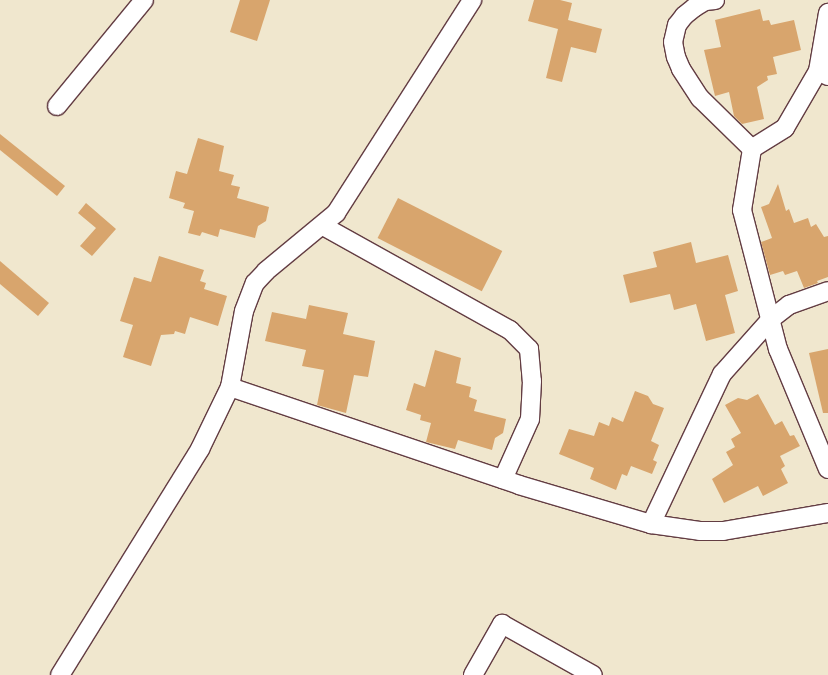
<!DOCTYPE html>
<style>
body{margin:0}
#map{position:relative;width:828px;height:675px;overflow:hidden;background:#f0e7ce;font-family:"Architects Daughter",sans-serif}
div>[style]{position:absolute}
.building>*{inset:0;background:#d8a56d;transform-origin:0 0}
.roads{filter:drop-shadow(1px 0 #633d43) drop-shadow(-1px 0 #633d43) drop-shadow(0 1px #633d43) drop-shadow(0 -1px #633d43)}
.minor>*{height:18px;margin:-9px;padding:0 9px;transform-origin:9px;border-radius:9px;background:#fff}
span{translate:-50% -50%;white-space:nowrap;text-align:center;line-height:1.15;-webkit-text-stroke:4px #f7f3e8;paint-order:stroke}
</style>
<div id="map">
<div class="building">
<i style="clip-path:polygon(240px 0,270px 0,257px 41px,230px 32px)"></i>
<i style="clip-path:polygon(534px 0,560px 0,572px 3px,568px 20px,602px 29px,596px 53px,571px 47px,562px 82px,546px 78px,558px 29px,528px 21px)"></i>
<i style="clip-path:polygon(760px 9px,763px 21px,769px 20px,771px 25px,794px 20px,801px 50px,773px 57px,777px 74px,767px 76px,768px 80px,757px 87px,764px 119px,742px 124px,734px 116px,729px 92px,715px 96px,704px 50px,721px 47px,715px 20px)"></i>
<i style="clip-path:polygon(0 134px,65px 186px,57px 196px,0 150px)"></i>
<i style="clip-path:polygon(198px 138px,224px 146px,219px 171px,234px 175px,231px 185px,240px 187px,237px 198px,269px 207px,266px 221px,258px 226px,255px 238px,220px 229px,218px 237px,202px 232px,200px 236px,188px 233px,194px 211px,183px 208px,185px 203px,169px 198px,176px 171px,187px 174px)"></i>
<i style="clip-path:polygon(778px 184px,786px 211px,789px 209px,794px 223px,808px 218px,811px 227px,816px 224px,824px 237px,828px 236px,828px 277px,817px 281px,818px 283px,804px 288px,797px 271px,785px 275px,783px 271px,770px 275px,761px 242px,772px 238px,761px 207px,769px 204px)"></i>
<i style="left:398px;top:198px;width:117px;height:45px;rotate:27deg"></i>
<i style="clip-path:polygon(86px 203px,116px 229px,92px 256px,80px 246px,96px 228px,78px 213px)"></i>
<i style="clip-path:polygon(691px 242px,696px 263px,728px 255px,738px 291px,725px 295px,735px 333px,706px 341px,696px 304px,674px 310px,670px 294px,630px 303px,623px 275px,657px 267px,653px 252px)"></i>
<i style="clip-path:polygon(159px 256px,204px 270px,200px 281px,206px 283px,204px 289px,227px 296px,218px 326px,190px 317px,185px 334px,175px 331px,174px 334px,161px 335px,151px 366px,123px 357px,133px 325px,120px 321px,134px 277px,151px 282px)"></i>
<i style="clip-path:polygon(0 261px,49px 303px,38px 316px,0 284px)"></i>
<i style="clip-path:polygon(309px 305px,348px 313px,343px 334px,375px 341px,368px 377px,354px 375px,346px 413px,317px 405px,324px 370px,302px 366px,306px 350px,265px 341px,272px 312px,306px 319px)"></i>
<i style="clip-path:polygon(828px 349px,828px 413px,823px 413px,809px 353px)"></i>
<i style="clip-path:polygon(435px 350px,461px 358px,456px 383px,471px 387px,469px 397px,477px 400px,474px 411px,506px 419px,503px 433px,495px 438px,492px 450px,458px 440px,455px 449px,426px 442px,431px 423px,420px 420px,421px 415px,406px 410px,414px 383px,425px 387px)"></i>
<i style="clip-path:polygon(635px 391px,648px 396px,653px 404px,664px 408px,651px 441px,659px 445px,653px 460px,657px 462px,652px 474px,631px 466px,627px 476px,622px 474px,616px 490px,590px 479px,594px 468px,559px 454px,569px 429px,594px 436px,599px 422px,609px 426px,612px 417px,623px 422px)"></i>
<i style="clip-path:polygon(758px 394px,775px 425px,782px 421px,790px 436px,794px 435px,800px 446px,780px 456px,785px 466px,781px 469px,788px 483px,763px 496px,758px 486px,724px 503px,712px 479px,733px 465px,726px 452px,735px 447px,731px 439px,741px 433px,725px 405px,738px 398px,747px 400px)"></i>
</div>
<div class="roads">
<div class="minor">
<i style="left:715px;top:0;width:10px;rotate:174deg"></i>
<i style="left:705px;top:1px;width:12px;rotate:149deg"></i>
<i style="left:695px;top:7px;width:14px;rotate:141deg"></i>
<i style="left:684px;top:16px;width:11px;rotate:128deg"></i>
<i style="left:677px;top:25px;width:17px;rotate:103deg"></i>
<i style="left:673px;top:42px;width:15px;rotate:79deg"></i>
<i style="left:676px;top:57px;width:13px;rotate:67deg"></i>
<i style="left:681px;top:69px;width:35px;rotate:57deg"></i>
<i style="left:700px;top:98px;width:73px;rotate:44.4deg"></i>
<i style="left:818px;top:71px;width:59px;rotate:-80.2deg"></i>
<i style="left:828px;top:76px;width:11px;rotate:-153deg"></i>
<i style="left:818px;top:71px;width:66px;rotate:120.1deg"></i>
<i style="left:785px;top:128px;width:39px;rotate:148deg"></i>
<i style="left:752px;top:149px;width:62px;rotate:99.3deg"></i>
<i style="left:742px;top:210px;width:144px;rotate:75.5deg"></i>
<i style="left:778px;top:349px;width:130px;rotate:67.4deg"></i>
<i style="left:57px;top:106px;width:137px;rotate:-50.6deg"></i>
<i style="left:323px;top:226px;width:214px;rotate:29.1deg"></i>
<i style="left:510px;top:330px;width:27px;rotate:45deg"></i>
<i style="left:529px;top:349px;width:32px;rotate:85deg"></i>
<i style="left:532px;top:381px;width:38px;rotate:93deg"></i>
<i style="left:530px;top:419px;width:66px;rotate:114.2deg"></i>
<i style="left:230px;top:387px;width:305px;rotate:18.7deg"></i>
<i style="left:519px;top:485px;width:138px;rotate:16.5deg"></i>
<i style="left:651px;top:524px;width:49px;rotate:8.1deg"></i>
<i style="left:700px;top:531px;width:23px"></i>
<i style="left:723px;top:531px;width:107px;rotate:-9.7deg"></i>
<i style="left:651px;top:524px;width:166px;rotate:-64.7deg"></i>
<i style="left:722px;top:374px;width:74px;rotate:-48.3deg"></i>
<i style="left:771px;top:319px;width:23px;rotate:-38deg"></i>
<i style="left:789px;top:305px;width:41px;rotate:-19.7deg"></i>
<i style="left:60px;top:675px;width:266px;rotate:-58.2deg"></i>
<i style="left:200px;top:449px;width:69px;rotate:-64.2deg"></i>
<i style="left:230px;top:387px;width:77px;rotate:-79.6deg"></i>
<i style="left:244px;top:311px;width:30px;rotate:-69deg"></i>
<i style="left:255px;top:283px;width:16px;rotate:-47deg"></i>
<i style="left:266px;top:271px;width:91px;rotate:-39.6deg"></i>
<i style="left:336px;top:213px;width:253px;rotate:-57.4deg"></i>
<i style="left:473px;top:675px;width:59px;rotate:-60.4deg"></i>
<i style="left:502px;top:624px;width:104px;rotate:29.3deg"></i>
</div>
</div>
</div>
